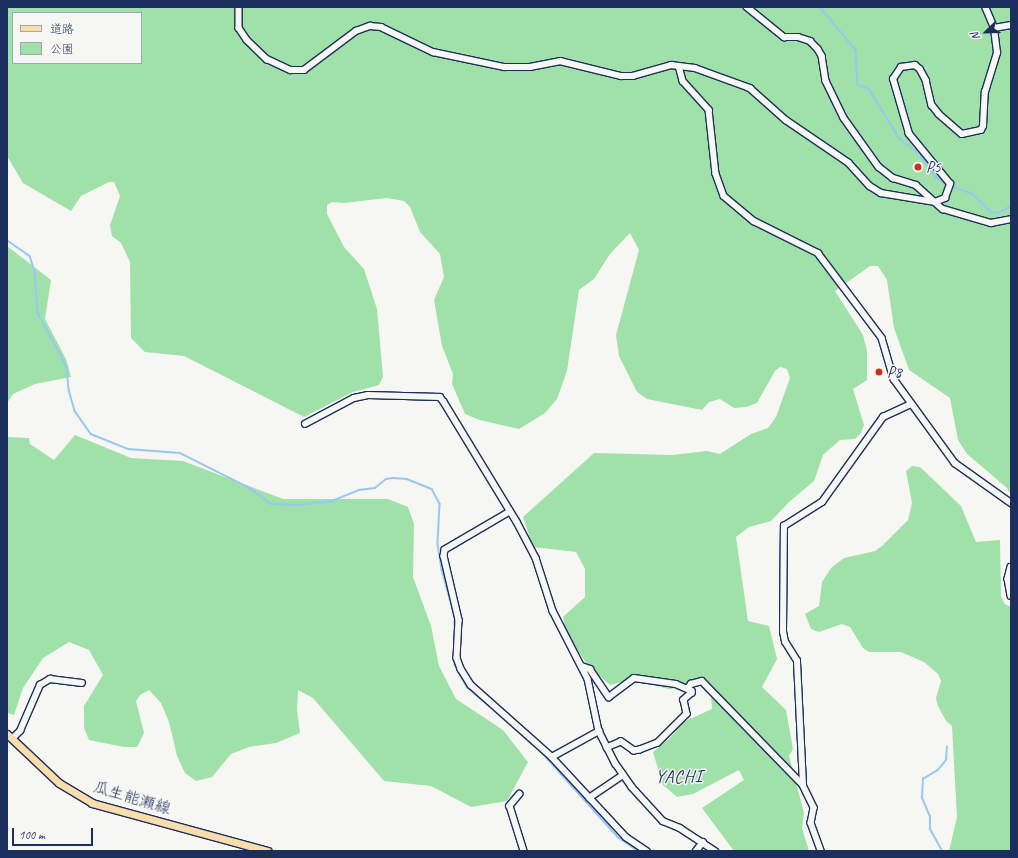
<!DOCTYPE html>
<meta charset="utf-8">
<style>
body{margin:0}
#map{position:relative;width:1018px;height:858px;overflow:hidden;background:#f6f6f2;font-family:Caveat,"Klee One",sans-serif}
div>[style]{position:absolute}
.green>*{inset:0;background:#a0e1aa}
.stream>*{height:1.5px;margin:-0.75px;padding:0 0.75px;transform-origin:0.75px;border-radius:0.75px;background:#98c7f3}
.roads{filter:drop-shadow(1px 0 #1b2f5e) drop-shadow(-1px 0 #1b2f5e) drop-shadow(0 1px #1b2f5e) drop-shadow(0 -1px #1b2f5e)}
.minor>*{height:5.5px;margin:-2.75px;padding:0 2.75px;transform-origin:2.75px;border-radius:2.75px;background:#f6f6f2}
.major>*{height:7px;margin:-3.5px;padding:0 3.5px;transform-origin:3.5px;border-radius:3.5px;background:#f9deab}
.dots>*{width:11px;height:11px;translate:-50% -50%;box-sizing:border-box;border:2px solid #f6f6f2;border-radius:50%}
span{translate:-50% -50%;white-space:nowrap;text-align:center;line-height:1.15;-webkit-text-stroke:3px #f6f6f2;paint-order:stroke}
.poi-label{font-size:16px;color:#1b2f5e}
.left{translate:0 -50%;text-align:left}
.street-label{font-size:16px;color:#1b2f5e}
.quarter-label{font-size:18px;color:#1b2f5e;letter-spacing:1px}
.frame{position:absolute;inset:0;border:8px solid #1b2f5e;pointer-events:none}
.legend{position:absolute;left:12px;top:12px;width:130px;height:52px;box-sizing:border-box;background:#f6f6f2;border:1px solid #9ea6b7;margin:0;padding:5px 7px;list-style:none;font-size:12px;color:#1b2f5e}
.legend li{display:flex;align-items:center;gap:8px;height:20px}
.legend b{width:20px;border:1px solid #9ea6b7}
.north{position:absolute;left:966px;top:12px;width:40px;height:40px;-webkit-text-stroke:3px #f6f6f2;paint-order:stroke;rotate:247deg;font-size:11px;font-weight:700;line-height:16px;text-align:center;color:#1b2f5e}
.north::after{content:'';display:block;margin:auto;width:14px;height:18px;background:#1b2f5e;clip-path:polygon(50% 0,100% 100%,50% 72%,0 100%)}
.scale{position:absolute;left:12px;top:828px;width:81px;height:18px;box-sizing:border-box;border:2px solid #1b2f5e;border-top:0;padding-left:5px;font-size:12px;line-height:14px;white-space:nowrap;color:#1b2f5e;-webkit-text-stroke:3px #f6f6f2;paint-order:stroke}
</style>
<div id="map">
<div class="green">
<i style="clip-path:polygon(evenodd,7px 7px,1011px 7px,1011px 495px,1007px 488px,967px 454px,958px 440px,950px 398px,909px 370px,894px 328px,887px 280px,878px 266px,870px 266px,835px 291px,863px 335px,867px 351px,867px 380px,853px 389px,864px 425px,861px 433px,855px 439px,840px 440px,823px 455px,814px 481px,789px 502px,771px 521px,749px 527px,736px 537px,748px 621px,769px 626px,777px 659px,762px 687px,786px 710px,793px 749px,789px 756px,804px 813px,802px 828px,809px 851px,734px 851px,702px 808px,744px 780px,739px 770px,693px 794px,677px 797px,663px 785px,653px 752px,672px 736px,683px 722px,712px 709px,711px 696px,702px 685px,669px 689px,630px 680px,610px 685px,588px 666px,566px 632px,563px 617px,585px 597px,585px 569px,576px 552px,533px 547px,523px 517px,594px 453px,672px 455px,707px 451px,720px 454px,751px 434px,768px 428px,776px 417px,790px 378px,787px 369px,780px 367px,775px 371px,757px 403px,746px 407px,734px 408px,720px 399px,709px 402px,702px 410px,647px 399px,637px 392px,619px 356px,616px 335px,639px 250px,630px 233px,610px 254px,594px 279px,579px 290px,567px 371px,557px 399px,545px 413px,519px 429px,480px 420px,465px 414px,452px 384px,453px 374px,442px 346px,434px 300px,444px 277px,440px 254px,420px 232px,410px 207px,404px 201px,387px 198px,344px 203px,332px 202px,327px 205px,327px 214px,344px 247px,364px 269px,377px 309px,383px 377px,379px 385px,353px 392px,304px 417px,184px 356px,145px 352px,131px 338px,130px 262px,121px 243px,112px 236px,110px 225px,120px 196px,114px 182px,109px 182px,81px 196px,71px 211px,23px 183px,7px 156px,7px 7px,13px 13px,141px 13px,141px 63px,13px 63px,13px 13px)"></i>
<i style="clip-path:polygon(7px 246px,51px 280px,45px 319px,66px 359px,71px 377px,35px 384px,13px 394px,7px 403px)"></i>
<i style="clip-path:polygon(75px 435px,131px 458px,183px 461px,283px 499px,388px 499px,408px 507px,414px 524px,413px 577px,431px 626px,439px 666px,456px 699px,503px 730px,528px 762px,507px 801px,471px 807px,431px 786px,384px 781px,313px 698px,298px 690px,297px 710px,300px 733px,276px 743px,249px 747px,231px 754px,212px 777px,196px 781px,185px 773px,177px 756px,169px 722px,161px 703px,149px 690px,140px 695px,136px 701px,144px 733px,137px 747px,124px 747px,89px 740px,84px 728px,84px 706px,103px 675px,89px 650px,69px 642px,43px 658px,23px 688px,14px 715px,7px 713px,7px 437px,29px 438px,30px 444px,54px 460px)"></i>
<i style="clip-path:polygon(912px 466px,920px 467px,961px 506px,976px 542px,1000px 540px,1001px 597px,1005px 604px,1011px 607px,1011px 851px,949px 851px,957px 817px,952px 726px,946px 721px,938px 706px,936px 698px,941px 681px,938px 674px,924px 662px,901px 652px,869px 652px,863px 648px,850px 627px,842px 624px,819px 632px,811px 629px,805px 614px,819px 606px,822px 582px,831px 568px,844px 558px,875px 551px,882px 546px,908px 520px,912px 503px,906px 471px)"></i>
</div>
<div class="stream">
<i style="left:820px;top:7px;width:56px;rotate:50.1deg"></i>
<i style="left:856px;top:50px;width:35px;rotate:87deg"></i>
<i style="left:858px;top:85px;width:12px;rotate:20deg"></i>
<i style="left:869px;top:89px;width:59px;rotate:58.2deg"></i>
<i style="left:900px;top:139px;width:25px;rotate:37deg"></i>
<i style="left:920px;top:154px;width:29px;rotate:55deg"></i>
<i style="left:937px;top:178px;width:13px;rotate:32deg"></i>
<i style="left:951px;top:186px;width:23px;rotate:20deg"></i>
<i style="left:973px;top:194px;width:25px;rotate:45deg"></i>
<i style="left:991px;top:212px;width:7px;rotate:8deg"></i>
<i style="left:998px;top:213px;width:15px;rotate:-28deg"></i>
<i style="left:7px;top:240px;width:28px;rotate:35deg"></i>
<i style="left:30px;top:256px;width:16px;rotate:72deg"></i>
<i style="left:35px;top:271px;width:42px;rotate:85.9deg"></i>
<i style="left:38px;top:313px;width:61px;rotate:61.8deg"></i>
<i style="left:67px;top:367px;width:23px;rotate:85deg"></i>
<i style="left:69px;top:390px;width:22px;rotate:74deg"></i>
<i style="left:75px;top:411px;width:28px;rotate:55deg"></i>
<i style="left:91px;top:434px;width:40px;rotate:22deg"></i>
<i style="left:128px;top:449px;width:52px;rotate:4.4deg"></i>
<i style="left:180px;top:453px;width:78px;rotate:26.6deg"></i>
<i style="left:250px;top:488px;width:26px;rotate:37deg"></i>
<i style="left:271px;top:504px;width:28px;rotate:2deg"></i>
<i style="left:299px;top:505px;width:33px;rotate:-7deg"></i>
<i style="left:332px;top:501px;width:29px;rotate:-22deg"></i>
<i style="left:359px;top:490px;width:16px;rotate:-7deg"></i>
<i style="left:375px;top:488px;width:14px;rotate:-39deg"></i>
<i style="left:386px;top:479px;width:7px;rotate:-8deg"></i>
<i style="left:393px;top:478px;width:14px;rotate:4deg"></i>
<i style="left:407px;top:479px;width:27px;rotate:22deg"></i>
<i style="left:432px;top:489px;width:17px;rotate:62deg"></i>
<i style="left:440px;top:504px;width:40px;rotate:92.9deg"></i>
<i style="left:438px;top:544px;width:26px;rotate:81deg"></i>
<i style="left:442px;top:570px;width:49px;rotate:74.5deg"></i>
<i style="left:455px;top:617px;width:48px;rotate:90deg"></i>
<i style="left:455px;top:665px;width:25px;rotate:61deg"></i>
<i style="left:467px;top:687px;width:40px;rotate:40deg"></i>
<i style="left:537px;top:747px;width:121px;rotate:48deg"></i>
<i style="left:618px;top:837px;width:24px;rotate:35deg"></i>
<i style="left:942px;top:851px;width:25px;rotate:-119deg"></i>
<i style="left:930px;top:829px;width:12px;rotate:-90deg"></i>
<i style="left:930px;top:817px;width:21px;rotate:-113deg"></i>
<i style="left:922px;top:798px;width:19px;rotate:-87deg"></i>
<i style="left:923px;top:779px;width:17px;rotate:-31deg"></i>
<i style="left:938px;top:770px;width:13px;rotate:-51deg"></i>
<i style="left:946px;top:760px;width:13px;rotate:-86deg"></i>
</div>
<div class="roads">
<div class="minor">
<i style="left:239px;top:7px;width:21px;rotate:90deg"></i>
<i style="left:239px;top:28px;width:14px;rotate:56deg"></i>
<i style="left:247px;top:40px;width:28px;rotate:44deg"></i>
<i style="left:267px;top:59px;width:26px;rotate:25deg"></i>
<i style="left:291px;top:70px;width:13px"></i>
<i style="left:304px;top:70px;width:65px;rotate:-36.9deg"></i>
<i style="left:356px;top:31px;width:15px;rotate:-20deg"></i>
<i style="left:370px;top:26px;width:11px;rotate:5deg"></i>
<i style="left:381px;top:27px;width:58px;rotate:25.7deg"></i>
<i style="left:433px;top:52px;width:73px;rotate:11.9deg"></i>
<i style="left:504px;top:67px;width:26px"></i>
<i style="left:530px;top:67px;width:31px;rotate:-11deg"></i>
<i style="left:560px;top:61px;width:63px;rotate:13.8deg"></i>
<i style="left:621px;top:76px;width:12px"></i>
<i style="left:633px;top:76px;width:40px;rotate:-16deg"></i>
<i style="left:671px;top:65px;width:24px;rotate:7deg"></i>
<i style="left:695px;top:68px;width:59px;rotate:20deg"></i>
<i style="left:750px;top:88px;width:48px;rotate:41.6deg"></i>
<i style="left:786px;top:120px;width:76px;rotate:34.3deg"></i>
<i style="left:849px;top:163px;width:31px;rotate:48deg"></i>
<i style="left:870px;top:186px;width:13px;rotate:32deg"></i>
<i style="left:881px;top:193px;width:55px;rotate:9.5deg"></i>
<i style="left:935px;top:202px;width:11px;rotate:-22deg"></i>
<i style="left:945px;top:198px;width:15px;rotate:-70deg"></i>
<i style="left:950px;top:184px;width:65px;rotate:-129.4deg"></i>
<i style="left:909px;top:134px;width:57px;rotate:-106.2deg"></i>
<i style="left:893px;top:79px;width:14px;rotate:-56deg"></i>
<i style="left:901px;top:67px;width:14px;rotate:-8deg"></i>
<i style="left:915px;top:65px;width:6px;rotate:39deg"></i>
<i style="left:920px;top:69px;width:13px;rotate:61deg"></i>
<i style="left:926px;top:80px;width:26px;rotate:77deg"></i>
<i style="left:932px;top:105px;width:11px;rotate:52deg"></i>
<i style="left:939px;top:114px;width:30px;rotate:41deg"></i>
<i style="left:962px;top:134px;width:19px;rotate:-12deg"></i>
<i style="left:981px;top:130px;width:4px;rotate:-63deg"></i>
<i style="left:983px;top:126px;width:34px;rotate:-87deg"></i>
<i style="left:985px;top:92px;width:41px;rotate:-72.9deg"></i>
<i style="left:997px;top:53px;width:25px;rotate:-97deg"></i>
<i style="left:994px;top:28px;width:23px;rotate:-113deg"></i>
<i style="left:747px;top:7px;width:48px;rotate:39deg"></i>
<i style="left:784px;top:37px;width:14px"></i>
<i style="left:798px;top:37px;width:13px;rotate:18deg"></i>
<i style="left:810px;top:41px;width:11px;rotate:45deg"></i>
<i style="left:818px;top:49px;width:8px;rotate:60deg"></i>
<i style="left:822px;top:56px;width:25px;rotate:81deg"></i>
<i style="left:826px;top:81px;width:41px;rotate:64.1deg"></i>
<i style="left:844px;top:118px;width:60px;rotate:54.5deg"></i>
<i style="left:879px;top:167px;width:18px;rotate:38deg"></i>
<i style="left:893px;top:178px;width:24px;rotate:17deg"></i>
<i style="left:916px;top:185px;width:36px;rotate:42deg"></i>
<i style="left:943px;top:209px;width:50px;rotate:16.3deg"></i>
<i style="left:991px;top:223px;width:20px;rotate:-11deg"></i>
<i style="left:994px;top:28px;width:17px;rotate:-10deg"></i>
<i style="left:679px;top:66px;width:16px;rotate:75deg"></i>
<i style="left:683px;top:81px;width:39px;rotate:48deg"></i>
<i style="left:709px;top:110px;width:64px;rotate:83.8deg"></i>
<i style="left:716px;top:174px;width:23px;rotate:70deg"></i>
<i style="left:724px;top:196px;width:39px;rotate:40deg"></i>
<i style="left:754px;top:221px;width:72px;rotate:26.6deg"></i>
<i style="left:818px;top:253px;width:106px;rotate:53deg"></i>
<i style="left:882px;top:338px;width:43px;rotate:73.7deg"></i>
<i style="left:894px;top:379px;width:104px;rotate:54deg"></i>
<i style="left:955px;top:463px;width:69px;rotate:35.5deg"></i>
<i style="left:305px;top:424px;width:55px;rotate:-28deg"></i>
<i style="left:354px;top:398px;width:14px;rotate:-12deg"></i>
<i style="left:368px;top:395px;width:72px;rotate:1.6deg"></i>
<i style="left:440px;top:397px;width:6px;rotate:51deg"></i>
<i style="left:444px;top:402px;width:140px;rotate:58.7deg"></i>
<i style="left:517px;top:522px;width:41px;rotate:62.2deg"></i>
<i style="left:536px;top:558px;width:56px;rotate:72.2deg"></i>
<i style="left:553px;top:611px;width:76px;rotate:62.8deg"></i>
<i style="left:588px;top:679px;width:53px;rotate:78.1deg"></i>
<i style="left:599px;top:731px;width:37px;rotate:63deg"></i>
<i style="left:616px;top:764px;width:28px;rotate:55deg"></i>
<i style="left:632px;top:787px;width:46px;rotate:47.6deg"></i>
<i style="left:663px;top:821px;width:18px;rotate:22deg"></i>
<i style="left:680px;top:828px;width:42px;rotate:33.3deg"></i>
<i style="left:510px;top:512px;width:75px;rotate:149.7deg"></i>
<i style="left:445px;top:550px;width:6px;rotate:99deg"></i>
<i style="left:444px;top:556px;width:66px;rotate:76.8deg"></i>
<i style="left:459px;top:620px;width:38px;rotate:93deg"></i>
<i style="left:457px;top:658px;width:12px;rotate:70deg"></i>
<i style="left:461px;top:669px;width:19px;rotate:58deg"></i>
<i style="left:471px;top:685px;width:108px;rotate:41.6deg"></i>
<i style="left:552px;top:757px;width:109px;rotate:47.2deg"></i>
<i style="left:626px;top:837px;width:25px;rotate:34deg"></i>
<i style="left:1011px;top:567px;width:12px;rotate:104deg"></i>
<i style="left:1008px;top:579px;width:17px;rotate:80deg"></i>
<i style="left:582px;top:666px;width:9px;rotate:21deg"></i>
<i style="left:590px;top:669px;width:34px;rotate:56deg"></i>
<i style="left:609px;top:697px;width:31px;rotate:-37deg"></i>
<i style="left:634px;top:678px;width:42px;rotate:8.1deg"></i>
<i style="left:676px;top:684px;width:17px;rotate:24deg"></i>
<i style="left:692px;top:691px;width:2px;rotate:90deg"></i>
<i style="left:692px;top:693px;width:11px;rotate:139deg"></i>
<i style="left:684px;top:700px;width:14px;rotate:78deg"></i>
<i style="left:687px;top:714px;width:41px;rotate:135deg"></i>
<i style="left:658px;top:743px;width:19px;rotate:159deg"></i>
<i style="left:640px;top:750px;width:6px;rotate:171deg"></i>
<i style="left:634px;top:751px;width:16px;rotate:-145deg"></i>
<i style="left:621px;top:742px;width:15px;rotate:157deg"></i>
<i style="left:688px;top:688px;width:5px;rotate:-53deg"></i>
<i style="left:691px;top:684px;width:11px;rotate:-15deg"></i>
<i style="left:702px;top:681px;width:145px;rotate:45.8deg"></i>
<i style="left:803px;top:785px;width:25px;rotate:64deg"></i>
<i style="left:814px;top:808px;width:15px;rotate:101deg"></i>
<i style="left:811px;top:823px;width:30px;rotate:70deg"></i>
<i style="left:13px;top:738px;width:10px;rotate:-45deg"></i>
<i style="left:20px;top:731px;width:50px;rotate:-66.5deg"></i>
<i style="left:40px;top:685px;width:12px;rotate:-31deg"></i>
<i style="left:50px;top:679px;width:32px;rotate:7deg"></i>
<i style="left:552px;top:757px;width:54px;rotate:-29deg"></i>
<i style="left:803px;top:785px;width:124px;rotate:-92.8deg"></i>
<i style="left:797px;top:661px;width:22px;rotate:-122deg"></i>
<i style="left:785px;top:642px;width:10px;rotate:-101deg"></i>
<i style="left:783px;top:632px;width:106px;rotate:-89.5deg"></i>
<i style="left:784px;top:526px;width:45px;rotate:-32.3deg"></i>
<i style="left:822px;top:502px;width:105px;rotate:-54.3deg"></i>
<i style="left:883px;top:417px;width:31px;rotate:-25deg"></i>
<i style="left:520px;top:794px;width:16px;rotate:130deg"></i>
<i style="left:510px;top:806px;width:47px;rotate:72.7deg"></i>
<i style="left:589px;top:798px;width:41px;rotate:-34.1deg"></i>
<i style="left:696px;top:851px;width:11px;rotate:-52deg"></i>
</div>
<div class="major">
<i style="left:7px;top:734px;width:71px;rotate:43.3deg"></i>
<i style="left:59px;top:783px;width:39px;rotate:31deg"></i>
<i style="left:92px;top:803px;width:182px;rotate:15.3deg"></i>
</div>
</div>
<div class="dots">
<i style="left:918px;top:167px;background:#c8321e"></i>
<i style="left:879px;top:372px;background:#c8321e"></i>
</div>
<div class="poi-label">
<span class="left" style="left:926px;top:167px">P5</span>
<span class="left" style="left:887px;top:372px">P8</span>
</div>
<div class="street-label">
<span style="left:132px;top:798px;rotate:17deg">瓜生能瀬線</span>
</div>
<div class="quarter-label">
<span style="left:679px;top:776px">YACHI</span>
</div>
<div class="frame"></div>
<ul class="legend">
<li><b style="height:5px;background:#f9deab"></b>道路</li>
<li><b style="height:11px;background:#a0e1aa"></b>公園</li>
</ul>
<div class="north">N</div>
<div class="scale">100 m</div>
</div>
